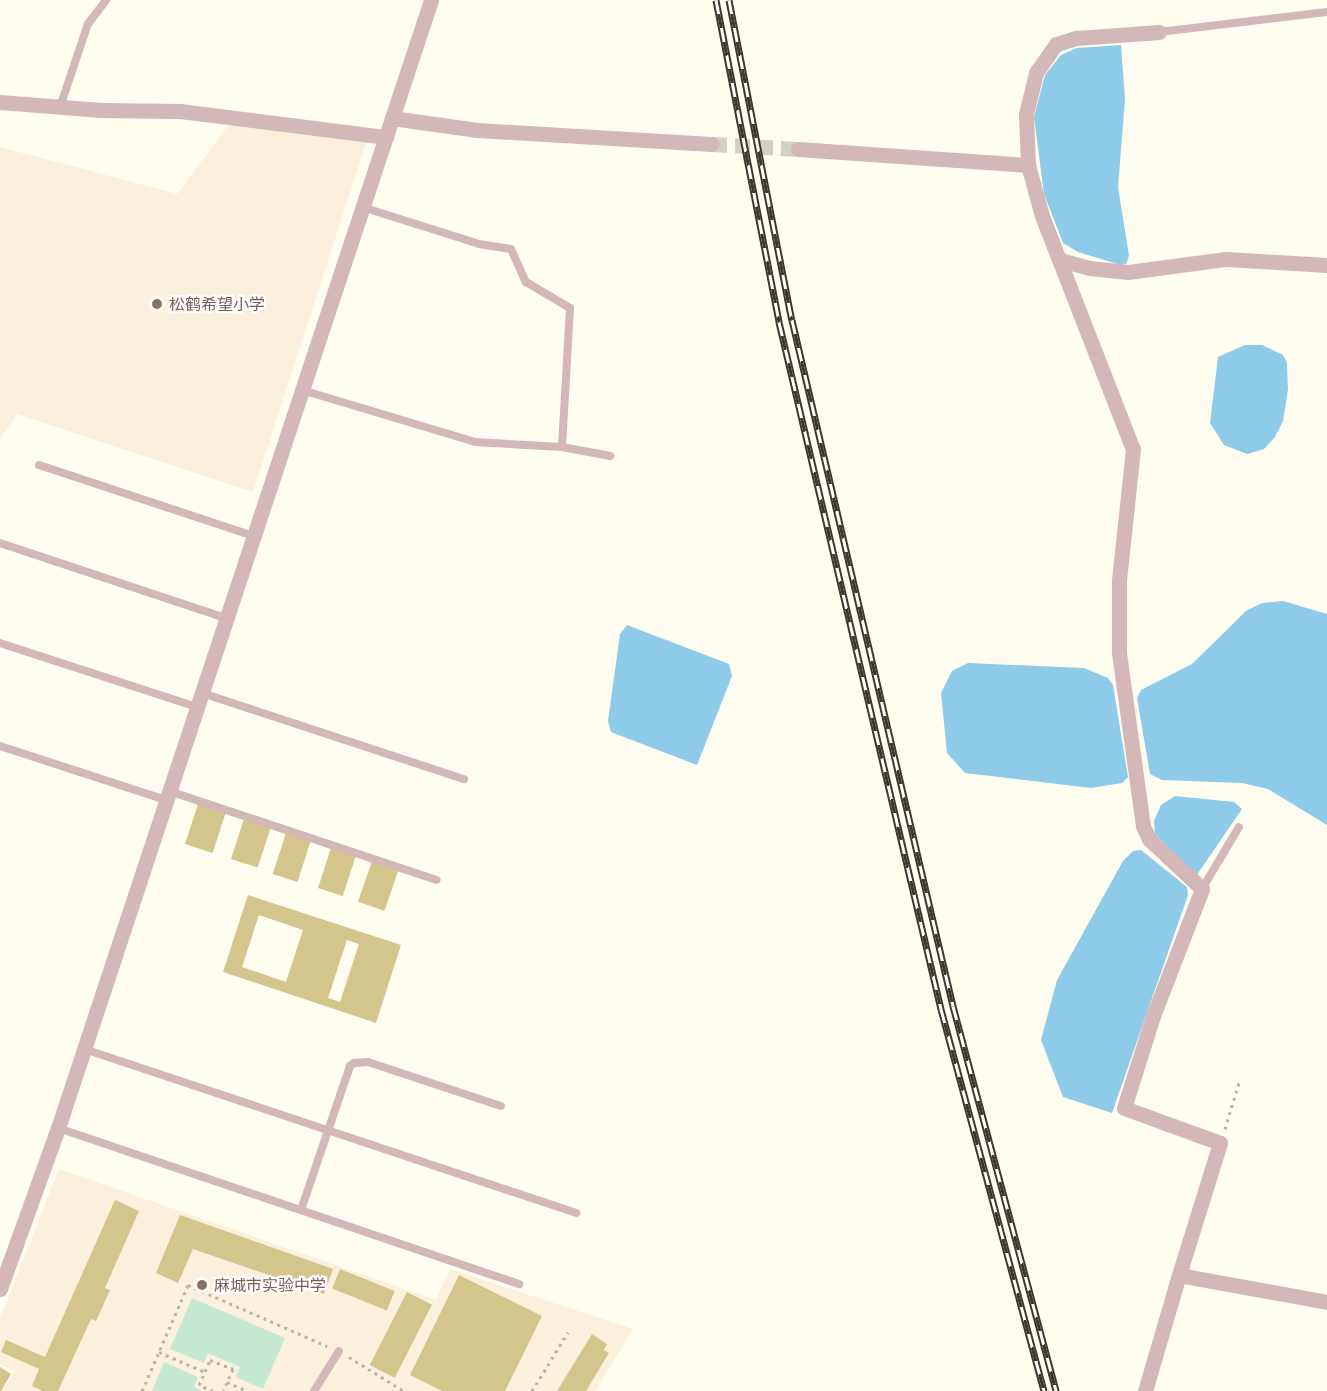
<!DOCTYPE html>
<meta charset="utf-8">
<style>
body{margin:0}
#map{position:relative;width:1327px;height:1391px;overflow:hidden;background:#fffcf0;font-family:"PT Sans","Noto Sans SC",sans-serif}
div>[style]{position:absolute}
.education>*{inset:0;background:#fbf0db}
.green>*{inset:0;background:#c5e9d3}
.water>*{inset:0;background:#8ecbe8}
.building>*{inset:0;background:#d4c58d;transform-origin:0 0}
.street-tunnel>*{height:15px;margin-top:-7.5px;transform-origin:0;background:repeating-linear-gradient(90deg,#d3d0c4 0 15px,transparent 0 23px)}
.path>*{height:3px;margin-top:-1.5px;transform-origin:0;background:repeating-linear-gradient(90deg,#b8b5a9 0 3px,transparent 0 7.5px)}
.lane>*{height:8px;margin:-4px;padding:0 4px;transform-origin:4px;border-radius:4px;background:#d4b7b9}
.street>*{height:15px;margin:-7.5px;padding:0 7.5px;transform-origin:7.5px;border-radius:7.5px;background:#d4b7b9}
.rail>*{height:7px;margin-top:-3.5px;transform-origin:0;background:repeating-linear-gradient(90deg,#fff 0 14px,#3b382d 0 28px);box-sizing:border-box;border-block:2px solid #3b382d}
.dots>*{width:16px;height:16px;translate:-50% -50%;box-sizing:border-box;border:3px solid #fff;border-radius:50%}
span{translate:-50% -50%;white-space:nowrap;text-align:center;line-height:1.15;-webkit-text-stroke:4.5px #fff;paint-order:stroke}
.education-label{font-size:16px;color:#785e54}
.left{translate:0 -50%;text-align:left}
</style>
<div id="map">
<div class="education">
<i style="clip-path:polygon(230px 123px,367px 140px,253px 492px,17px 414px,0 440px,0 147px,177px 194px)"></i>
<i style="clip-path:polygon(59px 1169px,436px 1300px,450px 1269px,633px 1329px,595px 1391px,2px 1391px,15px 1371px,0 1364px,0 1319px)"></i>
</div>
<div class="green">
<i style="clip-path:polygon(192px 1298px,285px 1338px,263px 1389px,236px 1377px,240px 1367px,208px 1353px,204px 1363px,170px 1349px)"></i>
<i style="clip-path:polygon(164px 1362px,198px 1377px,194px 1387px,202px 1391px,152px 1391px)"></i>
</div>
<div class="water">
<i style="clip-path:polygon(1121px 45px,1125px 99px,1118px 187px,1129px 256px,1126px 264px,1121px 265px,1078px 252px,1063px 243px,1044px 194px,1034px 117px,1045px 75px,1061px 55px,1077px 48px)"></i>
<i style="clip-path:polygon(1245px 345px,1262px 345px,1283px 355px,1287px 363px,1288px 389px,1283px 421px,1275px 437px,1264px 449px,1247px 454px,1224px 445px,1210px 423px,1218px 357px)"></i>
<i style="clip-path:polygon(1283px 601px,1327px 614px,1327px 825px,1268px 789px,1242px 783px,1162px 780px,1150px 774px,1137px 698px,1141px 690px,1192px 664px,1246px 611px,1262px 603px)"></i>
<i style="clip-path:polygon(627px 625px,729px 664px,732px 676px,697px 765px,611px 732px,608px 721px,620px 634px)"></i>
<i style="clip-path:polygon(968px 663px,1084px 668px,1108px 678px,1113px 685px,1128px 777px,1122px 783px,1091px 788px,965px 773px,947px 753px,941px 693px,952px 671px)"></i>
<i style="clip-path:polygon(1175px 796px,1234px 802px,1242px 809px,1196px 876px,1155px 834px,1154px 821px,1161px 805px)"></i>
<i style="clip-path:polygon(1141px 850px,1187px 887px,1188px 895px,1112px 1113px,1063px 1097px,1041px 1040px,1057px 980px,1123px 861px,1133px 851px)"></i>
</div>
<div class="building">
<i style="left:198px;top:804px;width:29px;height:42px;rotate:18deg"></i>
<i style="left:244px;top:819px;width:28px;height:42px;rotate:18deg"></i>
<i style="left:286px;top:833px;width:26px;height:43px;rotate:18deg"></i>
<i style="left:331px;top:848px;width:26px;height:42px;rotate:18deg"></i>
<i style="left:372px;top:861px;width:28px;height:43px;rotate:19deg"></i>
<i style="clip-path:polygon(evenodd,248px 895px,401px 945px,376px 1023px,223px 972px,248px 895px,259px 915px,303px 930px,286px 982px,242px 967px,259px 915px,248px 895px,347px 940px,359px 944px,340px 1002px,328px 998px,347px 940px)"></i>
<i style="clip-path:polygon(115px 1200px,139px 1211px,105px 1288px,110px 1290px,96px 1321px,91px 1319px,58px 1391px,43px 1391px,32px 1386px,39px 1369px,1px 1352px,6px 1340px,45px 1357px)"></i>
<i style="clip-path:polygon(180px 1215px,333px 1269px,324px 1294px,193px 1249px,178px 1283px,156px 1273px)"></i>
<i style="left:340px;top:1269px;width:59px;height:21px;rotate:22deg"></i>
<i style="clip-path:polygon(459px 1275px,542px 1316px,505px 1391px,442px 1391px,410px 1375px)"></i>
<i style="left:407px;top:1292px;width:28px;height:82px;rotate:27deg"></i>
<i style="clip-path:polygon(592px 1334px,607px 1344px,604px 1350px,609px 1353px,586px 1391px,557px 1391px)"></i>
<i style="clip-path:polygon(0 1367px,11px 1374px,1px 1391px,0 1391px)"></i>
</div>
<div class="street-tunnel">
<i style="left:712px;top:144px;width:86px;rotate:3.3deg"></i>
</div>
<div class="path">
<i style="left:1225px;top:1129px;width:52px;rotate:-73.3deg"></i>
<i style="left:159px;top:1352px;width:50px;rotate:23.5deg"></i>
<i style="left:349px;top:1357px;width:65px;rotate:31.7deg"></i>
<i style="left:227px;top:1382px;width:22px;rotate:24deg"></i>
<i style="left:142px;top:1391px;width:116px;rotate:-66.5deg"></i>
<i style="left:188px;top:1285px;width:152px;rotate:23.7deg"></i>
<i style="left:213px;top:1391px;width:15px;rotate:-157deg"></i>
<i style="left:199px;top:1385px;width:27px;rotate:-66deg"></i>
<i style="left:210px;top:1360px;width:25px;rotate:21deg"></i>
<i style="left:233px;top:1369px;width:24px;rotate:114deg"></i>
<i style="left:532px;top:1391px;width:69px;rotate:-58.6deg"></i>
</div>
<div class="lane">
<i style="left:1159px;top:32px;width:169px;rotate:-6.8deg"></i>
<i style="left:60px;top:107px;width:88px;rotate:-71.4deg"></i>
<i style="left:88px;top:24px;width:30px;rotate:-53deg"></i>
<i style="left:362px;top:207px;width:123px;rotate:17.5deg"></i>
<i style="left:479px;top:244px;width:32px;rotate:9deg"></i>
<i style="left:511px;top:249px;width:36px;rotate:66deg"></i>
<i style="left:526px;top:282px;width:51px;rotate:30.6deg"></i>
<i style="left:570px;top:308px;width:139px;rotate:93.3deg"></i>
<i style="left:302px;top:390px;width:181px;rotate:16.7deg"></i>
<i style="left:475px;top:442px;width:87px;rotate:3.3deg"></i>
<i style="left:562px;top:447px;width:49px;rotate:10.6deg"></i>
<i style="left:39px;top:465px;width:226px;rotate:18.3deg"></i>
<i style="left:0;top:543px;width:238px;rotate:18.4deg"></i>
<i style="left:0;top:643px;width:207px;rotate:18deg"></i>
<i style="left:202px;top:693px;width:276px;rotate:18.2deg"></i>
<i style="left:0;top:746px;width:175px;rotate:18deg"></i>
<i style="left:169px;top:791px;width:282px;rotate:18.4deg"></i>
<i style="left:1202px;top:889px;width:72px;rotate:-59.2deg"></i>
<i style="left:84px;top:1049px;width:519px;rotate:18.43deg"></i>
<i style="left:58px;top:1128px;width:487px;rotate:18.7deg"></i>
<i style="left:301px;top:1210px;width:152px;rotate:-71.2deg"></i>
<i style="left:350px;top:1066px;width:5px;rotate:-37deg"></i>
<i style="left:354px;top:1063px;width:14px;rotate:-4deg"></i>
<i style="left:368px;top:1062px;width:140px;rotate:18.3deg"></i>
<i style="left:314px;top:1391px;width:47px;rotate:-58deg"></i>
</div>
<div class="street">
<i style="left:1159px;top:32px;width:83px;rotate:175.9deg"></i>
<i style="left:1076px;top:38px;width:21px;rotate:163deg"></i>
<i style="left:1056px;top:44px;width:35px;rotate:125deg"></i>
<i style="left:1036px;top:73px;width:42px;rotate:103.7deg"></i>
<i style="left:1026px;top:114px;width:51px;rotate:87.8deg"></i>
<i style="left:1028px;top:165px;width:53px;rotate:74.6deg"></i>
<i style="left:1042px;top:216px;width:250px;rotate:68.7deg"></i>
<i style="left:1133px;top:449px;width:133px;rotate:96.1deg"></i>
<i style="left:1119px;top:581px;width:72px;rotate:90deg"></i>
<i style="left:1119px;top:653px;width:175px;rotate:82.1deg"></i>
<i style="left:1143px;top:826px;width:14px;rotate:65deg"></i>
<i style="left:1149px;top:839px;width:73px;rotate:43.3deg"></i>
<i style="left:1202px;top:889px;width:136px;rotate:111.1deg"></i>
<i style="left:1153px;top:1016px;width:96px;rotate:107.5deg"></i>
<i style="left:1124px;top:1108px;width:102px;rotate:20deg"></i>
<i style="left:1220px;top:1143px;width:138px;rotate:107.3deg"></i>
<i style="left:0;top:102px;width:101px;rotate:4.5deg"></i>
<i style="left:101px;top:110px;width:79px;rotate:0.7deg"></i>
<i style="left:180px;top:111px;width:208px;rotate:7.2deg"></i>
<i style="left:392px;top:118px;width:86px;rotate:8deg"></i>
<i style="left:477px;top:130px;width:235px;rotate:3.4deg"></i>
<i style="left:798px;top:149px;width:231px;rotate:4deg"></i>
<i style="left:1060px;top:260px;width:31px;rotate:15deg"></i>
<i style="left:1090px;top:268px;width:38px;rotate:6deg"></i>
<i style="left:1128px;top:272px;width:99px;rotate:-7.6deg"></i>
<i style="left:1226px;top:259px;width:101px;rotate:3.4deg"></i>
<i style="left:0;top:1289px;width:171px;rotate:-70.2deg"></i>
<i style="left:58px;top:1128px;width:1188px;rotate:-71.7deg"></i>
<i style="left:1145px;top:1391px;width:121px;rotate:-73.7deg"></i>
<i style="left:1179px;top:1275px;width:150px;rotate:10.3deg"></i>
</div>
<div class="rail">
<i style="left:716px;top:0;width:328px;rotate:78.9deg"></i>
<i style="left:779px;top:322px;width:706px;rotate:76.73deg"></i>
<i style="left:941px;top:1009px;width:396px;rotate:74.9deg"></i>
<i style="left:729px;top:0;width:326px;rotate:78.9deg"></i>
<i style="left:792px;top:320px;width:705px;rotate:76.79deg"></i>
<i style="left:953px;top:1006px;width:399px;rotate:75deg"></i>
</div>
<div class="dots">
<i style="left:157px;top:304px;background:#8d6e63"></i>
<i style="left:202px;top:1285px;background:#8d6e63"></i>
</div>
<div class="education-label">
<span class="left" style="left:169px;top:304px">松鹤希望小学</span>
<span class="left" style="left:214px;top:1285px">麻城市实验中学</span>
</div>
</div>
